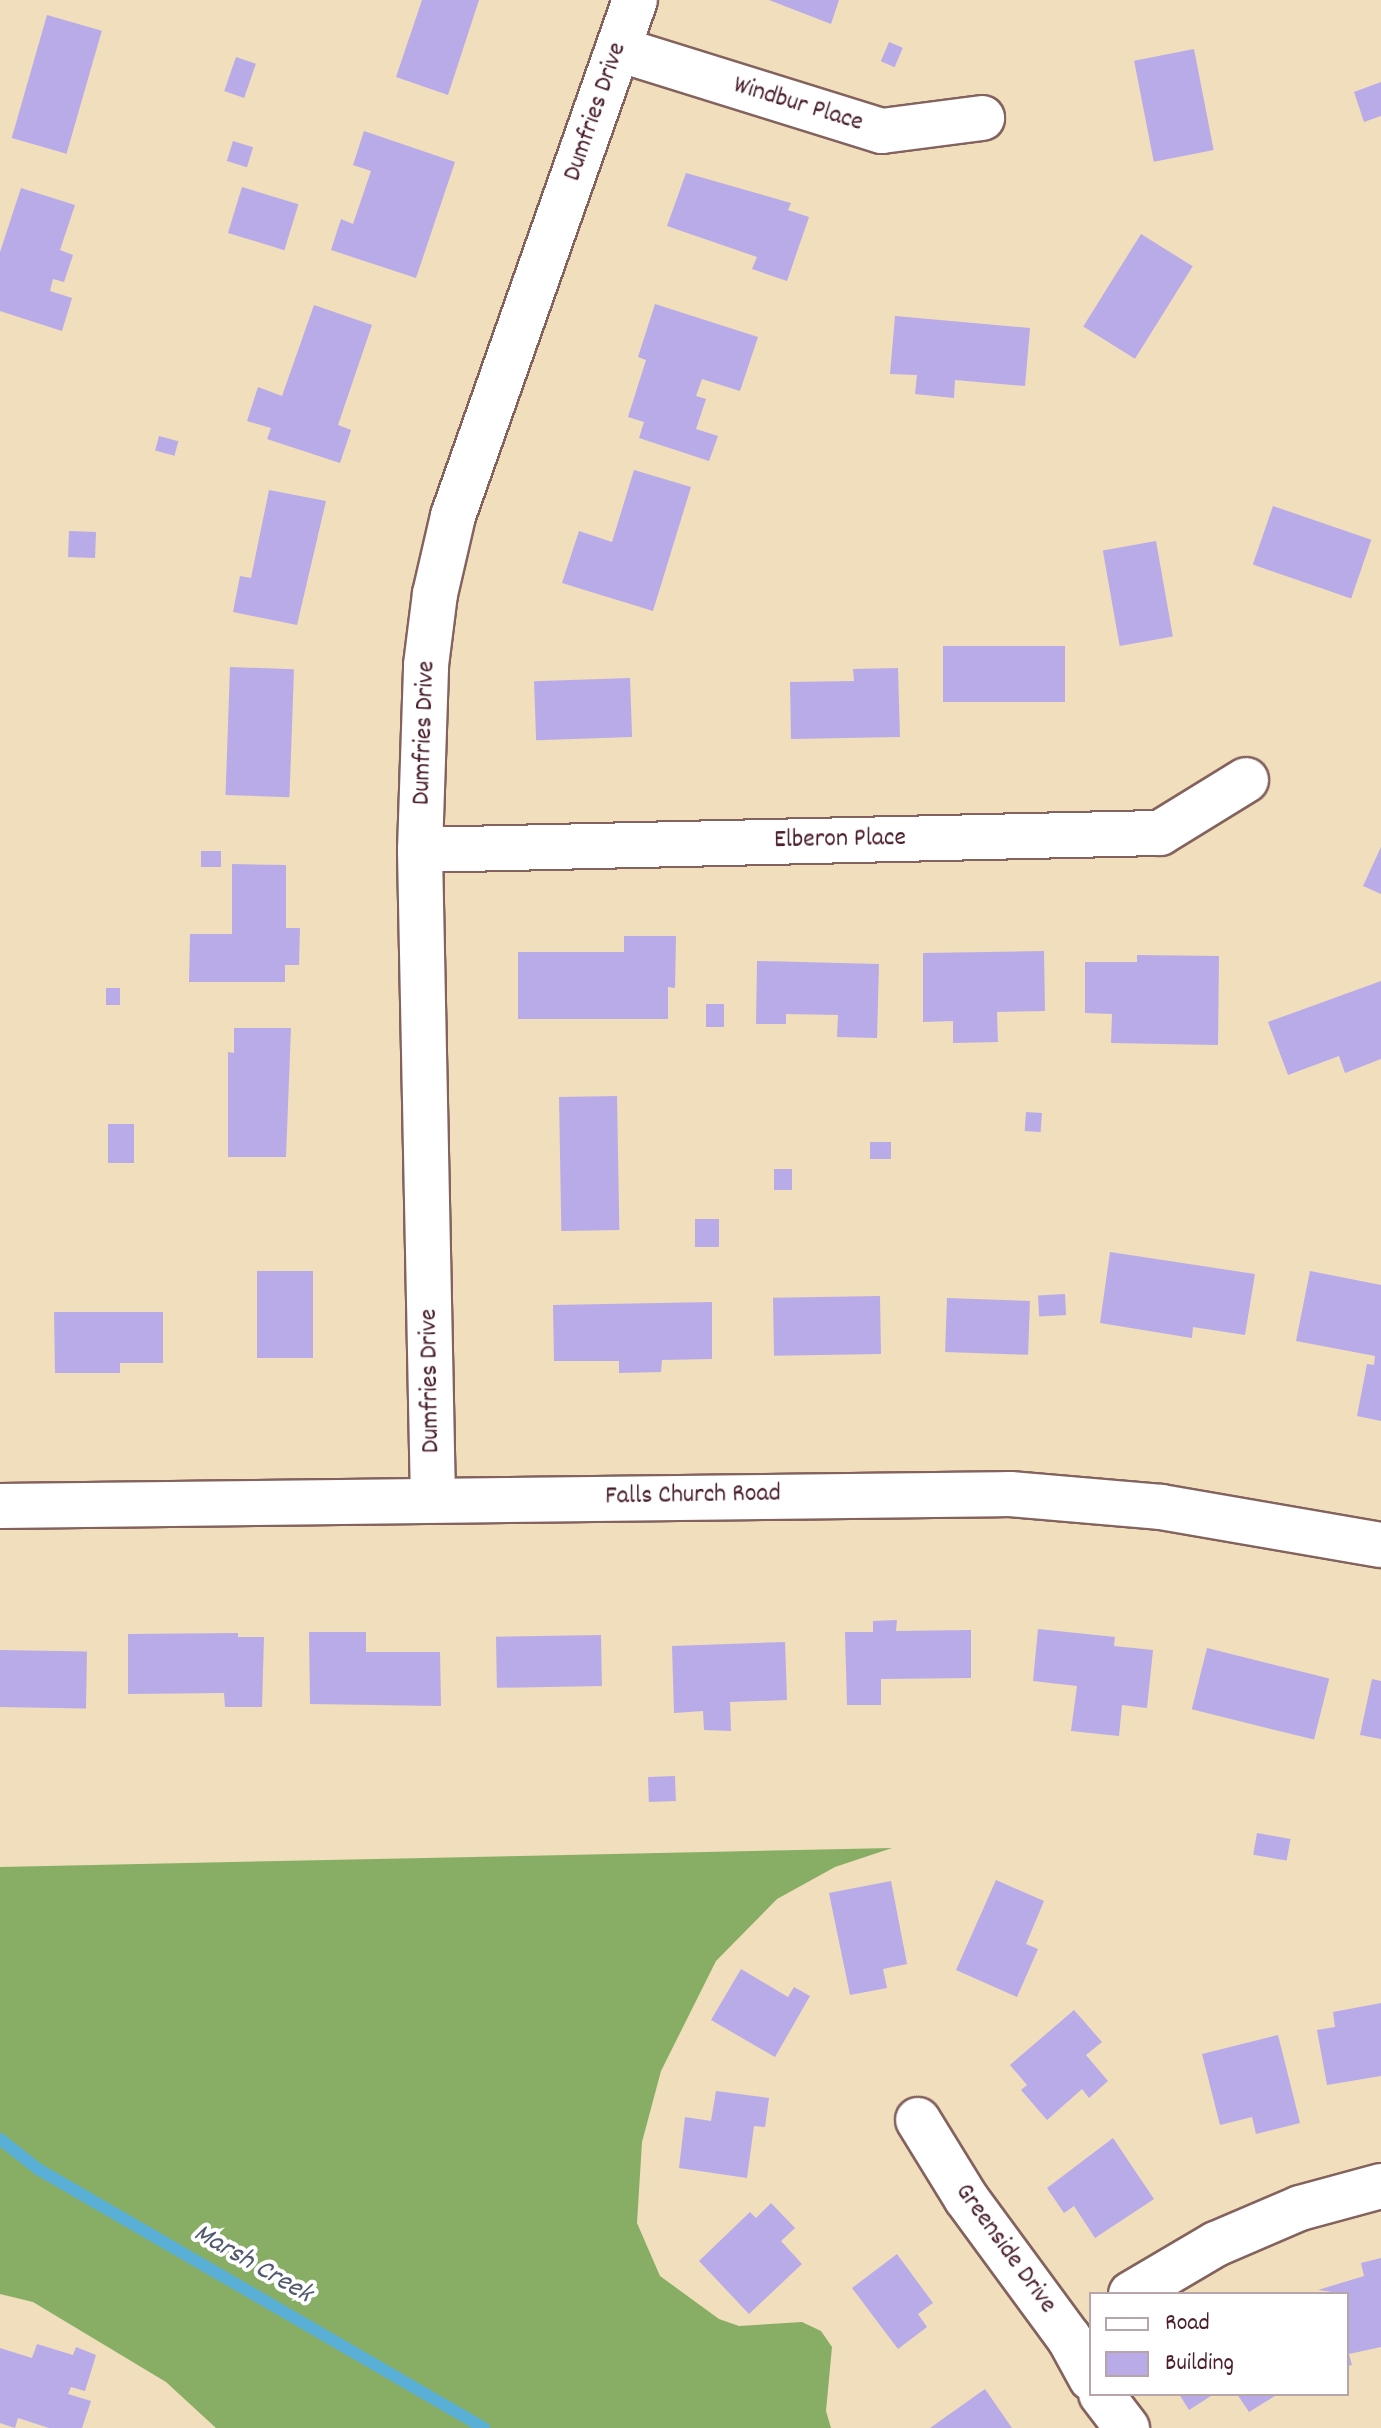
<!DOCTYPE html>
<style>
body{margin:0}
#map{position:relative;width:1381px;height:2428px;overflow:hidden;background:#f0debc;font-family:Dekko,sans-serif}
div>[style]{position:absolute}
.forest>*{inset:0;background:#87ae64}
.stream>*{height:12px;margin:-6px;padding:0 6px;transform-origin:6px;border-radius:6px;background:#5aafd6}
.building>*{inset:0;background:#b9abe8;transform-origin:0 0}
.roads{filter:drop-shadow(2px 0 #84625e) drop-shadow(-2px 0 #84625e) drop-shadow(0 2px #84625e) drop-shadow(0 -2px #84625e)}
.street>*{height:44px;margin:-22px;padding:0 22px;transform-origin:22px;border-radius:22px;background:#fff}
span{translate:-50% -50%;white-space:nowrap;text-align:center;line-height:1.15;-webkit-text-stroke:8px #fff;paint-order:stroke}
.street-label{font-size:26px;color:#4a1f2b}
.water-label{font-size:28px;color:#50596f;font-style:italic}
.legend{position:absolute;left:1089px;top:2292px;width:260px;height:104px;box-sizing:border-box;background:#fff;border:2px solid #b7a5aa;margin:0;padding:10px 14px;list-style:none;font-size:24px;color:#4a1f2b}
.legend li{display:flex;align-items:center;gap:16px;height:40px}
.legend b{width:40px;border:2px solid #b7a5aa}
</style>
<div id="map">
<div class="forest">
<i style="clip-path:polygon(892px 1848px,835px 1867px,777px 1899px,716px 1961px,661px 2071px,642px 2142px,637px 2223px,660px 2276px,719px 2319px,739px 2326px,802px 2322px,821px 2331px,832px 2347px,826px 2411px,831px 2428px,216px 2428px,166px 2382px,33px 2302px,0 2294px,0 1867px)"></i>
</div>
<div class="stream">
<i style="left:0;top:2139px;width:48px;rotate:38.3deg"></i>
<i style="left:38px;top:2169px;width:516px;rotate:30.14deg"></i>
</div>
<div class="building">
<i style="clip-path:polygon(422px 0,479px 0,448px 95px,396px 77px)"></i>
<i style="clip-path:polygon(769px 0,839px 0,831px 24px)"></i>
<i style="left:47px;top:15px;width:57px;height:128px;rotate:16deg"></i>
<i style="left:889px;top:42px;width:15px;height:21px;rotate:23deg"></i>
<i style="left:1194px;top:49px;width:103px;height:61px;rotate:79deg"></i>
<i style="left:236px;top:57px;width:21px;height:36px;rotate:19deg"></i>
<i style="clip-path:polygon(1381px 82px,1381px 116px,1364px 122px,1354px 92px)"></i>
<i style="clip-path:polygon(364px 131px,455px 162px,416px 278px,331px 250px,341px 219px,353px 224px,371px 171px,353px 165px)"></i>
<i style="left:233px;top:141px;width:21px;height:21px;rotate:17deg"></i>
<i style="clip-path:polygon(686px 173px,791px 203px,788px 210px,809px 217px,787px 281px,752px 269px,757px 257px,667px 226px)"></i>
<i style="left:242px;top:187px;width:59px;height:48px;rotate:17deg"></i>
<i style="clip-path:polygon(21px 188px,75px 205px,60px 250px,73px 255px,64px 282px,53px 279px,50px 291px,72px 298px,62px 331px,0 311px,0 252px)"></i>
<i style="left:1141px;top:234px;width:61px;height:109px;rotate:32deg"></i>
<i style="clip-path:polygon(655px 304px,758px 337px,740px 391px,702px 379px,696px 396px,706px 399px,696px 429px,718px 436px,709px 461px,639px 438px,644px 422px,628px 417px,646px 360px,638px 357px)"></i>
<i style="clip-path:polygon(314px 305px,372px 325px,338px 425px,351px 430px,340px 463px,267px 439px,271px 428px,247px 421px,258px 387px,282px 396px)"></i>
<i style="clip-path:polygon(895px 316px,1030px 328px,1025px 386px,955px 380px,954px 398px,915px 394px,917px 375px,890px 374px)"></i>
<i style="left:159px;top:436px;width:20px;height:15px;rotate:15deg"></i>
<i style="clip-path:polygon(634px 470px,691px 487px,653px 611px,562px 583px,579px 531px,612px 542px)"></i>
<i style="clip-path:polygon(269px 490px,326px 501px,297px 625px,233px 612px,240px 576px,251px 578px)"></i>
<i style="left:1273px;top:506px;width:104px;height:62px;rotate:19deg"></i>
<i style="left:69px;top:531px;width:27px;height:26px;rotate:2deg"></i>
<i style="left:1156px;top:541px;width:97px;height:54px;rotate:80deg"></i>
<i style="left:943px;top:646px;width:122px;height:56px"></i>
<i style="left:230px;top:667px;width:64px;height:128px;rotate:2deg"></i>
<i style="clip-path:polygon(898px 668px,900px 737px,791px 739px,790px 682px,854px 681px,853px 669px)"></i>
<i style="left:630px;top:678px;width:59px;height:96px;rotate:88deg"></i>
<i style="clip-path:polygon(1381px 847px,1381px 894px,1363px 886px)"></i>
<i style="left:201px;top:851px;width:20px;height:16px"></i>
<i style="clip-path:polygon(232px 864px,286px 865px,286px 928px,300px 928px,299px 965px,285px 965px,285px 982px,189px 982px,190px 934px,232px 934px)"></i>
<i style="clip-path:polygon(624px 936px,676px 936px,675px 988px,668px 987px,668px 1019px,518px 1019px,518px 952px,624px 952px)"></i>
<i style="clip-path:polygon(1044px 951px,1045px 1011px,997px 1012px,998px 1042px,953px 1043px,953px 1021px,923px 1022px,923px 953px)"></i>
<i style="clip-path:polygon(1137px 955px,1219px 956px,1218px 1045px,1111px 1043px,1112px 1014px,1085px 1013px,1085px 962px,1137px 962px)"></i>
<i style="clip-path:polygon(757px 961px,879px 964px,877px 1038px,837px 1037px,838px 1015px,786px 1014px,786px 1024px,756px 1024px)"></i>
<i style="clip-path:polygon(1381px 981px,1381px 1059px,1345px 1073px,1339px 1056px,1288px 1075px,1268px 1022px)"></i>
<i style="left:106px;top:988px;width:14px;height:17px"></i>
<i style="left:706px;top:1004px;width:18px;height:23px"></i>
<i style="clip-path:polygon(234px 1028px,291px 1028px,286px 1157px,228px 1157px,228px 1052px,234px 1053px)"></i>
<i style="left:617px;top:1096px;width:134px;height:58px;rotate:89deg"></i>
<i style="left:1026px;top:1112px;width:16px;height:19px;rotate:4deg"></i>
<i style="left:108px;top:1124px;width:26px;height:39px"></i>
<i style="left:870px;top:1142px;width:21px;height:17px"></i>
<i style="left:792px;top:1169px;width:21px;height:18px;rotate:90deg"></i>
<i style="left:719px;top:1219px;width:28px;height:24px;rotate:90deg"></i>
<i style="clip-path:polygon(1110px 1252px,1255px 1274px,1245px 1335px,1193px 1327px,1192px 1338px,1100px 1323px)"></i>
<i style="left:313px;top:1271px;width:87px;height:56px;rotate:90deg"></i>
<i style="clip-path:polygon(1310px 1271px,1381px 1285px,1381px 1421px,1357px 1416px,1367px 1364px,1374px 1365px,1375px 1356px,1296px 1341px)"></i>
<i style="left:1065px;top:1294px;width:21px;height:27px;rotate:87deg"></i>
<i style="left:880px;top:1296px;width:58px;height:107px;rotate:89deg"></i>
<i style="left:947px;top:1298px;width:83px;height:54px;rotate:2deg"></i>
<i style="clip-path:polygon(712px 1302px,712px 1359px,662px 1360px,661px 1372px,619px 1373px,619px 1361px,554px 1361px,553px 1305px)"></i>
<i style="clip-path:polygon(54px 1312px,163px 1312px,163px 1363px,120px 1363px,120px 1373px,55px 1373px)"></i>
<i style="clip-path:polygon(897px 1620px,896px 1631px,971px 1630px,971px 1678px,881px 1679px,881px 1705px,847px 1705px,845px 1632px,873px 1632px,873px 1621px)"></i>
<i style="clip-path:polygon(1038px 1629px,1115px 1637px,1114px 1646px,1153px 1650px,1147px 1708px,1122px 1705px,1119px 1736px,1071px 1731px,1077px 1686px,1033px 1681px)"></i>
<i style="clip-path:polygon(309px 1632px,366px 1632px,366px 1652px,440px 1652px,441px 1706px,310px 1704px)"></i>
<i style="clip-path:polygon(238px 1633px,238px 1637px,264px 1637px,262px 1707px,225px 1707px,224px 1693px,128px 1694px,128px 1634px)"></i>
<i style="left:601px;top:1635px;width:51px;height:105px;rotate:89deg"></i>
<i style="clip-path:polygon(785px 1642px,787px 1700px,730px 1702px,731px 1731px,704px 1730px,703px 1711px,674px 1713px,672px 1646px)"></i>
<i style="left:1207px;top:1648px;width:126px;height:63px;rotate:14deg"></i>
<i style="left:0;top:1650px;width:87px;height:57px;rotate:1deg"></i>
<i style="clip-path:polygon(1372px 1679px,1381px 1681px,1381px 1739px,1360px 1735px)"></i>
<i style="left:675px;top:1776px;width:25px;height:27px;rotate:88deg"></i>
<i style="left:1257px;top:1833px;width:34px;height:22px;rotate:10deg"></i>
<i style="clip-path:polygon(996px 1880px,1044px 1901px,1026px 1944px,1038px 1949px,1017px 1997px,956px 1970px)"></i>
<i style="clip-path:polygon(891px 1881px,907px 1964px,883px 1969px,887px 1988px,850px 1995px,829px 1893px)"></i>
<i style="clip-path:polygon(741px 1969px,788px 1997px,794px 1987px,810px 1996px,775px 2057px,711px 2020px)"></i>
<i style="clip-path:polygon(1381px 2003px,1381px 2076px,1327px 2085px,1317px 2030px,1335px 2027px,1333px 2012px)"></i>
<i style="clip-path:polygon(1074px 2010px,1102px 2042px,1086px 2055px,1108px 2081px,1089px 2098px,1082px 2089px,1047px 2120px,1021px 2090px,1027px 2085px,1010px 2065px)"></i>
<i style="clip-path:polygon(1278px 2035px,1300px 2123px,1256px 2134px,1252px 2117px,1220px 2125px,1202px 2054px)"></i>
<i style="clip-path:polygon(716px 2091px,769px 2098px,765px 2127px,754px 2126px,747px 2178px,679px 2168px,685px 2117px,711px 2121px)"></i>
<i style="clip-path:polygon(1113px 2138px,1154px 2199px,1095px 2238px,1074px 2206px,1064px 2213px,1047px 2188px)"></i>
<i style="clip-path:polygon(771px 2203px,795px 2228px,781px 2241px,802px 2264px,749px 2314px,699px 2261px,750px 2212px,756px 2218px)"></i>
<i style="clip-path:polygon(897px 2254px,933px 2303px,918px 2314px,927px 2327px,898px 2349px,852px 2288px)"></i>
<i style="clip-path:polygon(1381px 2258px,1381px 2347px,1349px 2354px,1352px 2365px,1347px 2366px,1347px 2294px,1318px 2290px,1364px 2276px,1361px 2263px)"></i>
<i style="clip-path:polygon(37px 2344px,73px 2355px,76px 2347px,96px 2355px,85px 2391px,71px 2387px,68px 2394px,91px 2401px,82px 2428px,49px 2428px,18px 2418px,15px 2428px,0 2423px,0 2348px,32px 2358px)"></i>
<i style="clip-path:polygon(985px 2389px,1012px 2428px,930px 2428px)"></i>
<i style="clip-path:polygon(1179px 2394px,1214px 2394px,1189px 2410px)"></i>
<i style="clip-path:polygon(1237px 2394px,1278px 2394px,1249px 2412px)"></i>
</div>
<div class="roads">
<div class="street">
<i style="left:618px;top:49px;width:276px;rotate:17.3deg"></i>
<i style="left:882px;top:131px;width:101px;rotate:-7.4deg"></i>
<i style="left:420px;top:850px;width:740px;rotate:-1.32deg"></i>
<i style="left:1160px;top:833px;width:101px;rotate:-31.6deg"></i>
<i style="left:433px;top:1500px;width:650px;rotate:-91.15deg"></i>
<i style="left:420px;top:850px;width:185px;rotate:-88.1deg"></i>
<i style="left:426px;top:665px;width:72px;rotate:-82.8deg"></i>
<i style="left:435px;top:594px;width:80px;rotate:-77deg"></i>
<i style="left:453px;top:516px;width:547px;rotate:-70.57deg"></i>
<i style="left:0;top:1506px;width:1010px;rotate:-0.68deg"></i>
<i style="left:1010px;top:1494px;width:152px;rotate:4.9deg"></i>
<i style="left:1161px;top:1507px;width:223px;rotate:9.8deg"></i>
<i style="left:918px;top:2120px;width:92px;rotate:58.4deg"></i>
<i style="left:966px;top:2198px;width:174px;rotate:53.7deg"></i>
<i style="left:1069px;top:2338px;width:46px;rotate:61.2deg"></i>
<i style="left:1131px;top:2294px;width:99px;rotate:-30.5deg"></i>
<i style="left:1216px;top:2244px;width:91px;rotate:-23.2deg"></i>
<i style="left:1300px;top:2208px;width:84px;rotate:-15.2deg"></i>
<i style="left:1101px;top:2394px;width:43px;rotate:52.6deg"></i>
</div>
</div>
<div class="street-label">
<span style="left:798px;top:105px;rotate:17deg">Windbur Place</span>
<span style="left:596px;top:112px;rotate:-71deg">Dumfries Drive</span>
<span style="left:425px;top:733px;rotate:-88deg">Dumfries Drive</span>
<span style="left:840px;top:840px;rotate:-1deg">Elberon Place</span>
<span style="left:431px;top:1381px;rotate:-91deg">Dumfries Drive</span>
<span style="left:693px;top:1496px;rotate:-1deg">Falls Church Road</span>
<span style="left:1005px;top:2249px;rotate:54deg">Greenside Drive</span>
</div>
<div class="water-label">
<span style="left:252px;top:2265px;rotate:30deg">Marsh Creek</span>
</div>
<ul class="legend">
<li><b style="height:10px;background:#fff"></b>Road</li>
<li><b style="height:22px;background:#b9abe8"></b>Building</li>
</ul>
</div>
